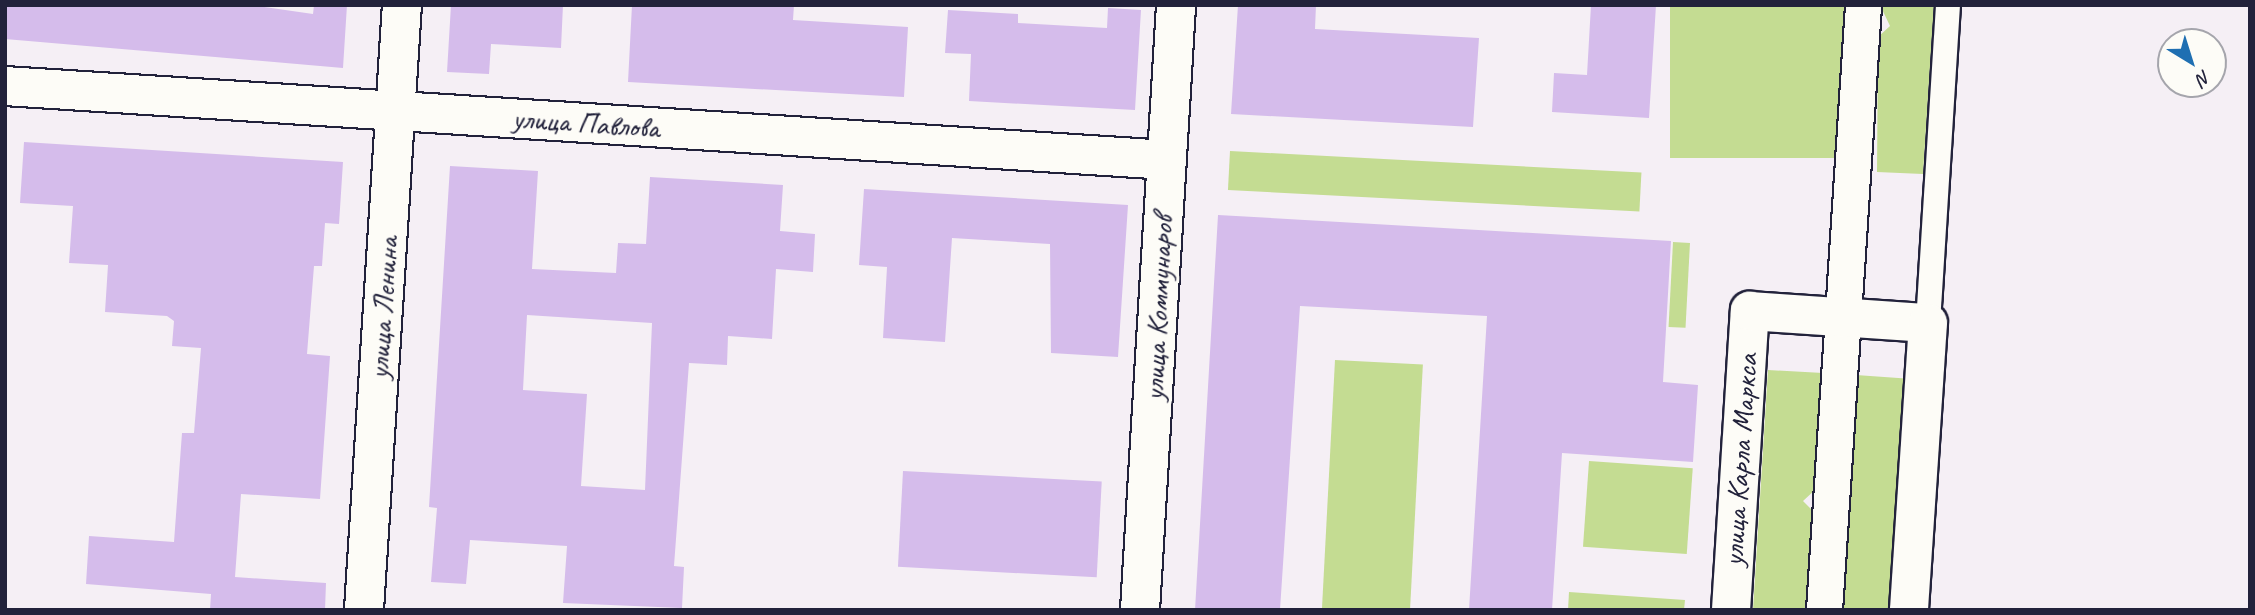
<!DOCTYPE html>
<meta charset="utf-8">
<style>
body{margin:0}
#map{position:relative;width:2255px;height:615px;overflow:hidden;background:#f5eff5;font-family:Caveat,sans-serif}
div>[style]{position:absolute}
.green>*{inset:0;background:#c4dc92;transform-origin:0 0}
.building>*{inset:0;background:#d5bceb;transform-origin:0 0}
.roads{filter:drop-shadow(2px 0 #22223b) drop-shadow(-2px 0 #22223b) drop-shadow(0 2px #22223b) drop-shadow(0 -2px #22223b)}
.service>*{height:24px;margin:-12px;padding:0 12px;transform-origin:12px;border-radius:12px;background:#fdfcf7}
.pedestrian>*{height:35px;margin:-17.5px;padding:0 17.5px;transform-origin:17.5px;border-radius:17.5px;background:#fdfcf7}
.minor>*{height:38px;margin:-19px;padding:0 19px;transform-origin:19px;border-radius:19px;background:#fdfcf7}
span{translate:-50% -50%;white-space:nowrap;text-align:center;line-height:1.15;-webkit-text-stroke:6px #fdfcf7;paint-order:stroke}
.street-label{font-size:30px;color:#22223b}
.frame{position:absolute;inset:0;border:7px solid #22223b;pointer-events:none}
.north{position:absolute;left:2157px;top:28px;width:70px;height:70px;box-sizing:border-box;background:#fdfcf7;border:2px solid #a5a5ac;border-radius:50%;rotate:142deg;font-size:19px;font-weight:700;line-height:28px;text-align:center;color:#22223b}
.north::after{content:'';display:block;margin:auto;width:24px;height:32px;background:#1f6fb2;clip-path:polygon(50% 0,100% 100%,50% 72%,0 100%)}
</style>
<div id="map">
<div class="green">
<i style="left:1670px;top:5px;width:177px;height:153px"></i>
<i style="clip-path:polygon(1880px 5px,1934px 5px,1923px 174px,1877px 172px,1878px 37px,1890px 26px)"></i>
<i style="left:1230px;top:151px;width:412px;height:39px;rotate:3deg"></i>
<i style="left:1673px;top:242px;width:17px;height:85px;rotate:3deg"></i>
<i style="left:1335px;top:360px;width:88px;height:251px;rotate:3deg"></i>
<i style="clip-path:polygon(1768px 370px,1823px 373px,1816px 489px,1803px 501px,1814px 512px,1808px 610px,1753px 610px)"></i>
<i style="left:1856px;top:375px;width:53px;height:235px;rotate:4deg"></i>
<i style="left:1589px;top:461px;width:104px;height:86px;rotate:4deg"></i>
<i style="clip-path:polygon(1569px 592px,1685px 600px,1684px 610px,1568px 610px)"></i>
</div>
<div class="building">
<i style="clip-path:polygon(5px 5px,250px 5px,313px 14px,314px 5px,347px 5px,343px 68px,5px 39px)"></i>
<i style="clip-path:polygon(451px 5px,563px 5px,561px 48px,491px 44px,489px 74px,447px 72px)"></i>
<i style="clip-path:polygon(632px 5px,794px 5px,793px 20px,908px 27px,904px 97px,628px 82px)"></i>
<i style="clip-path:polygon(1238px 5px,1316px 5px,1315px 29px,1479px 38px,1473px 127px,1231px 114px)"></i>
<i style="clip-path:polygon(1591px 5px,1656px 5px,1649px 118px,1552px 112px,1554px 73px,1587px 75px)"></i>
<i style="clip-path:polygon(1108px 8px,1141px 10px,1135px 110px,969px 101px,971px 54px,945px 53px,948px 10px,1018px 14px,1018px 23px,1107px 28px)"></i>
<i style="clip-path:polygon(24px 142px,343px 162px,339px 224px,325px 223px,322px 266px,314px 266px,307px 354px,330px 356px,320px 499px,241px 494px,235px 577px,326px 583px,325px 610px,210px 610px,211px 594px,86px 584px,89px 536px,174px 542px,182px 433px,194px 433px,201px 348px,172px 346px,174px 321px,167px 316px,105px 312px,108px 265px,69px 263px,73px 206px,20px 203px)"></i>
<i style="clip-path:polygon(evenodd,450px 166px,538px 171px,532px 269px,616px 273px,618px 243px,646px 244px,650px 177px,783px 185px,780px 231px,815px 234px,813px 272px,776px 269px,772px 339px,728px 336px,727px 365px,689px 363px,674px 566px,684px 567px,682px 608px,563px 603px,567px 546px,470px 540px,466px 584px,431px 582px,437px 508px,429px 507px,450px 166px,527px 315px,652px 323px,645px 490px,581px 486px,587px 394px,523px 390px,527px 315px)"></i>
<i style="clip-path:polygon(864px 189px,1128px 205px,1118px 357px,1051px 353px,1050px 244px,952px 238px,945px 342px,883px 338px,887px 267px,859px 265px)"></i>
<i style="clip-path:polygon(1218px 215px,1671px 241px,1663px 382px,1698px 385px,1693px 462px,1562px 453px,1552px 610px,1469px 610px,1487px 316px,1300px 306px,1280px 610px,1195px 610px)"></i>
<i style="left:903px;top:471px;width:199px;height:96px;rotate:3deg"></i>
</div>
<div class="roads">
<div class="service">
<i style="left:1928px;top:323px;width:319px;rotate:-86.4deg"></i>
</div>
<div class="pedestrian">
<i style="left:1824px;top:610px;width:606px;rotate:-86.31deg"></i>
</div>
<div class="minor">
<i style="left:5px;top:86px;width:1164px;rotate:3.64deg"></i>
<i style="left:364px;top:610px;width:606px;rotate:-86.41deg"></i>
<i style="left:1140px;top:610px;width:606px;rotate:-86.59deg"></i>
<i style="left:1731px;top:610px;width:300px;rotate:-86.4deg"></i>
<i style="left:1750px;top:311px;width:178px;rotate:3.9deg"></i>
<i style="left:1928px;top:323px;width:288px;rotate:93.8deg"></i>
</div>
</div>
<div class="street-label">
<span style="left:586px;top:123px;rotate:4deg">улица Павлова</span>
<span style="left:383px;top:308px;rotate:-86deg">улица Ленина</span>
<span style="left:1158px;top:308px;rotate:-87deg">улица Коммунаров</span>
<span style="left:1740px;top:460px;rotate:-86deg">улица Карла Маркса</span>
</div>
<div class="frame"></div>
<div class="north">N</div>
</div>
